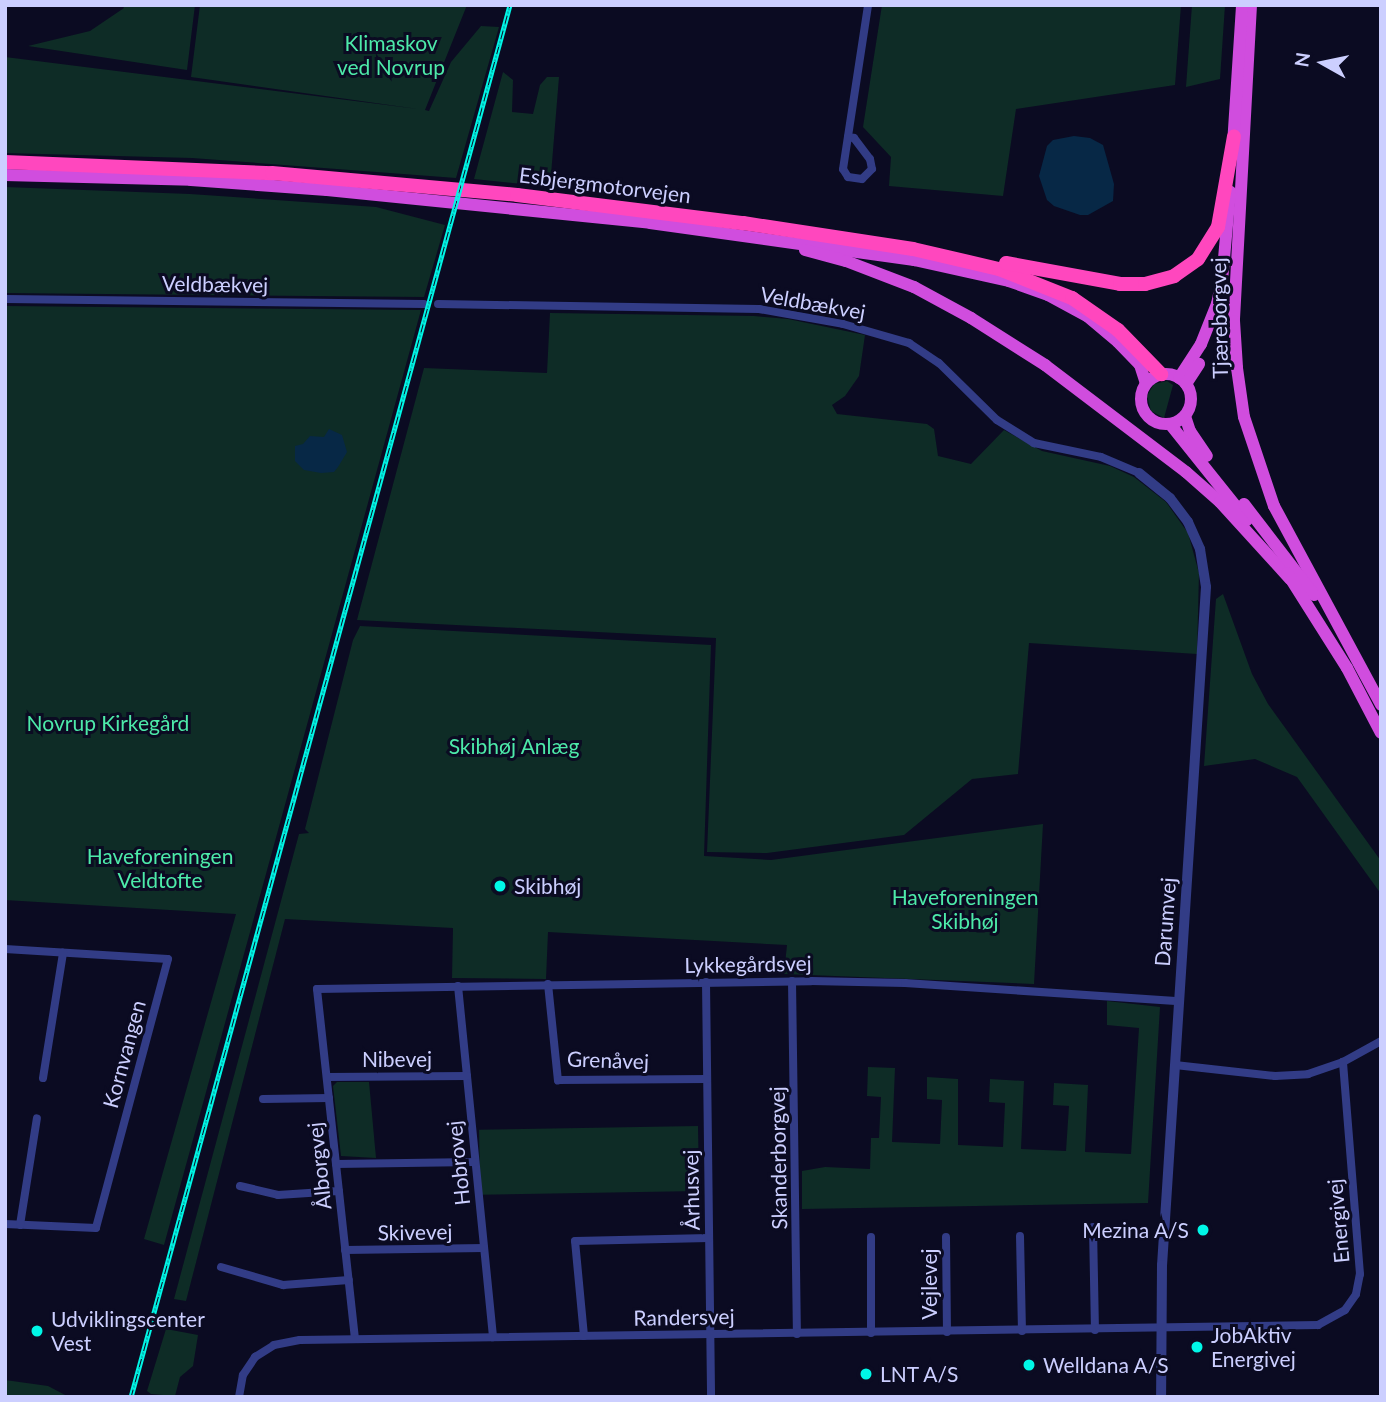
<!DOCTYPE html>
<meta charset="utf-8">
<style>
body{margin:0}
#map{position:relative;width:1386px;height:1402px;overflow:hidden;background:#0b0b22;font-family:Lato,sans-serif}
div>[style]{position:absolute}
.green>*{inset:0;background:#0e2c26;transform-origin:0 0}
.water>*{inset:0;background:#072846}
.minor>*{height:8px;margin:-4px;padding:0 4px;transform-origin:4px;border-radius:4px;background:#323c86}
.tertiary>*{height:10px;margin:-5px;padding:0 5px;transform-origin:5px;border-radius:5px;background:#323c86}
.trunk>*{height:12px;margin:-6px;padding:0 6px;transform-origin:6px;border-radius:6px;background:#d04dde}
.trunk>.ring{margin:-6px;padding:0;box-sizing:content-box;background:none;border:12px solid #d04dde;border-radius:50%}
.motorway>*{height:14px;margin:-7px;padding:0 7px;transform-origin:7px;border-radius:7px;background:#ff47be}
.rail>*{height:5px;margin-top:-2.5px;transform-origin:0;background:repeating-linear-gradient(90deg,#0b0b22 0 8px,#00f7e7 0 16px);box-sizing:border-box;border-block:2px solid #00f7e7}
.dots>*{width:19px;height:19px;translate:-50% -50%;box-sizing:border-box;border:4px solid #0b0b22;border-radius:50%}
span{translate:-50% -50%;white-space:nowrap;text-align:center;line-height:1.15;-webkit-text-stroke:6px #0b0b22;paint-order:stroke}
.park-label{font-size:21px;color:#4deaa9}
.street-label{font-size:21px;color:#cccfff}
.poi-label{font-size:21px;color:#cccfff}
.left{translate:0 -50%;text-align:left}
.right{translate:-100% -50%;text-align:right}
.frame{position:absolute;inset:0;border:7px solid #cccfff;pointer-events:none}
.north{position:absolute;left:1288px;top:28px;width:70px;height:70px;-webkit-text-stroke:5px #0b0b22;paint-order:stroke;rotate:279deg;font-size:19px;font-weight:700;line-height:28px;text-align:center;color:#cccfff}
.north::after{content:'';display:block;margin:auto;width:24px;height:32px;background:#cccfff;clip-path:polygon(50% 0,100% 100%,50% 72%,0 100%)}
</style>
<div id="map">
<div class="green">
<i style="clip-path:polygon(122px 5px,195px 5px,187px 70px,28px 46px,90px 31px,124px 8px)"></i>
<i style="clip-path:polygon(200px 5px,467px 5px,425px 110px,429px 111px,451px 62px,481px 26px,499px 27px,456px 178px,192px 158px,5px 153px,5px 57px,418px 109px,191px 77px)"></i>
<i style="clip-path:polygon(882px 5px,1181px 5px,1175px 85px,1016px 109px,1003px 196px,889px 186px,891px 157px,863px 127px)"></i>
<i style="clip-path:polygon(1192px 5px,1225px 5px,1220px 79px,1186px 87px)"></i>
<i style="clip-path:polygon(503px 72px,513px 80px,512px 112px,533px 114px,540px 85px,547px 77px,559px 77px,550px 187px,474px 179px)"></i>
<i style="clip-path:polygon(5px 187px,190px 194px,376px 207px,445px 225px,424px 297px,5px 293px)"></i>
<i style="clip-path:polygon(5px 306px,421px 310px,164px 1245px,144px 1239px,236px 914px,5px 900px)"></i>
<i style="clip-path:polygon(550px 313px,754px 316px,788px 319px,865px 335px,859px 376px,845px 396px,832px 405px,837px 414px,927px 424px,934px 429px,938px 456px,971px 464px,1004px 430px,1042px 451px,1110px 466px,1134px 477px,1166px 502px,1188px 533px,1199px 573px,1197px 654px,1029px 643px,1018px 774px,972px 779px,904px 835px,767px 853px,707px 852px,716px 638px,357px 620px,424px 368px,547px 373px)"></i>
<i style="clip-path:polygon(1167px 381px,1173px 385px,1164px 418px,1151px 411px,1147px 396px,1154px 384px)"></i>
<i style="clip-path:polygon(1223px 594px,1252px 674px,1268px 704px,1381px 861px,1381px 894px,1297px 777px,1255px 759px,1204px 766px,1216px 599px)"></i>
<i style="clip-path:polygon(360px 626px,711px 645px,704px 856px,771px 860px,1043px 824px,1034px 984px,784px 974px,787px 945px,548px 932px,546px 979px,452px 978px,453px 928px,285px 919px,186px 1301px,174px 1299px,299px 834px,309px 833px,305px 829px,353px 640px)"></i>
<i style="clip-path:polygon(1107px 1001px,1160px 1007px,1148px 1203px,802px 1209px,802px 1171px,825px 1167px,870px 1169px,871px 1138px,879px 1138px,881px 1097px,867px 1096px,868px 1067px,895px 1068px,892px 1142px,940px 1144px,942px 1100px,927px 1099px,927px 1077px,958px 1079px,958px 1145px,1003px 1147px,1005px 1103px,989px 1102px,990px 1079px,1024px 1081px,1021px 1149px,1066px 1151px,1069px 1106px,1053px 1105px,1054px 1083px,1088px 1085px,1085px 1152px,1131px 1154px,1139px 1028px,1107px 1025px)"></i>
<i style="clip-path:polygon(337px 1082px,369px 1082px,376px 1158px,341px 1156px,333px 1086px)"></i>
<i style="left:698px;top:1126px;width:65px;height:219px;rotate:89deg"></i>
<i style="clip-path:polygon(166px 1329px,198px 1335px,193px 1366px,180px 1377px,175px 1396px,151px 1394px,147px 1391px)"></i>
<i style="clip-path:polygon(5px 1380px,48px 1386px,69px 1397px,5px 1397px)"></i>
</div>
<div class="water">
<i style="clip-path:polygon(1074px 136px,1090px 138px,1103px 145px,1114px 184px,1113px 201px,1088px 215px,1080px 215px,1054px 206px,1047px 200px,1039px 176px,1047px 146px,1053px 140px)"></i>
<i style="clip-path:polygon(329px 429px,342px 435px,347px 452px,338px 467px,334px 472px,321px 473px,304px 470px,295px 461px,295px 446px,303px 444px,310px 436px,324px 437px)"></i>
</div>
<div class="minor">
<i style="left:848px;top:137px;width:6px;rotate:9deg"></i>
<i style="left:854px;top:138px;width:26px;rotate:53deg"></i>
<i style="left:870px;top:159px;width:10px;rotate:79deg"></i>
<i style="left:872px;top:169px;width:14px;rotate:135deg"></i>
<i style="left:862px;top:179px;width:14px;rotate:-172deg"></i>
<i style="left:848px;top:177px;width:9px;rotate:-122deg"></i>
<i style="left:843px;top:169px;width:166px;rotate:-81.3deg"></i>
<i style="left:5px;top:299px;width:419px;rotate:0.7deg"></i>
<i style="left:438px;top:304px;width:321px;rotate:0.9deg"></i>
<i style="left:759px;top:309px;width:85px;rotate:10.1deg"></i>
<i style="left:843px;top:324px;width:69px;rotate:16.1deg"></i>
<i style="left:909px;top:343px;width:36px;rotate:34deg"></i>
<i style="left:939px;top:363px;width:81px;rotate:44.5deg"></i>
<i style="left:997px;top:420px;width:44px;rotate:31.9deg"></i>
<i style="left:1034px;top:443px;width:68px;rotate:11.8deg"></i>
<i style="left:1101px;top:457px;width:41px;rotate:22.8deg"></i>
<i style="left:5px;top:949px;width:163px;rotate:3.5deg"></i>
<i style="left:168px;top:959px;width:278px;rotate:105deg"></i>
<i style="left:96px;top:1228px;width:91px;rotate:-177.5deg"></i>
<i style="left:792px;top:981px;width:353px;rotate:89.2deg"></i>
<i style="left:706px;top:982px;width:415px;rotate:89.3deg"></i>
<i style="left:548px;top:984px;width:97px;rotate:84.1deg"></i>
<i style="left:558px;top:1080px;width:149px;rotate:-0.4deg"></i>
<i style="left:458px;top:986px;width:353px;rotate:84.3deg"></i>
<i style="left:1175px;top:1065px;width:101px;rotate:6.3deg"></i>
<i style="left:1275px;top:1076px;width:33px;rotate:-3deg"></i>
<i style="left:1308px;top:1074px;width:37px;rotate:-19deg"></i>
<i style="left:1343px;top:1062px;width:43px;rotate:-28.9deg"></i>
<i style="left:327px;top:1077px;width:140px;rotate:-0.4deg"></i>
<i style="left:43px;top:1078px;width:127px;rotate:-80.9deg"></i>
<i style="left:263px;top:1099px;width:66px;rotate:-0.9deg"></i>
<i style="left:336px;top:1164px;width:139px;rotate:-0.8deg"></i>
<i style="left:240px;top:1186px;width:39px;rotate:13deg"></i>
<i style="left:278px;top:1195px;width:61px;rotate:-3.8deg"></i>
<i style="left:20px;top:1225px;width:108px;rotate:-81deg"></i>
<i style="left:1093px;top:1227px;width:103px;rotate:88.9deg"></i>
<i style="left:1020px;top:1236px;width:95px;rotate:88.8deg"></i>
<i style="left:871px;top:1237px;width:96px;rotate:90deg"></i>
<i style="left:946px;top:1237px;width:95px;rotate:89.4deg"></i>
<i style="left:345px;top:1250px;width:139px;rotate:-0.8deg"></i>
<i style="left:221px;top:1267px;width:65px;rotate:16.2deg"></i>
<i style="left:283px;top:1285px;width:66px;rotate:-4.3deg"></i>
<i style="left:584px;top:1336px;width:95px;rotate:-95.4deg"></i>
<i style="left:575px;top:1241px;width:134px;rotate:-1.3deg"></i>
<i style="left:355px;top:1339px;width:352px;rotate:-96.2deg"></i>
<i style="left:317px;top:989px;width:494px;rotate:-0.9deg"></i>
<i style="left:811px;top:981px;width:94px;rotate:1.2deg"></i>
<i style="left:905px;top:983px;width:275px;rotate:3.8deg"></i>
<i style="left:239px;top:1397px;width:22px;rotate:-80deg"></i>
<i style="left:243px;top:1375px;width:22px;rotate:-56deg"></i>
<i style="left:255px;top:1357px;width:22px;rotate:-32deg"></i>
<i style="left:274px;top:1345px;width:26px;rotate:-11deg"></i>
<i style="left:300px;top:1340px;width:1018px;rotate:-0.84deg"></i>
<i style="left:1318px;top:1325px;width:31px;rotate:-29deg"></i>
<i style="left:1345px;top:1310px;width:19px;rotate:-55deg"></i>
<i style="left:1356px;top:1294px;width:20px;rotate:-79deg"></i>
<i style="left:1360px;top:1274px;width:213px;rotate:-94.6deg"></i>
</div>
<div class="tertiary">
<i style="left:1139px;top:473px;width:40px;rotate:39deg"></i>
<i style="left:1170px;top:498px;width:30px;rotate:53deg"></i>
<i style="left:1188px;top:522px;width:30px;rotate:66deg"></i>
<i style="left:1200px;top:549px;width:38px;rotate:81deg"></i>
<i style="left:1206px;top:587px;width:679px;rotate:93.71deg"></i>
<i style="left:1162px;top:1265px;width:132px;rotate:90.4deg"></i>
</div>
<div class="trunk">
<i style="left:1251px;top:5px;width:316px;rotate:93.1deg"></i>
<i style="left:1234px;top:321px;width:47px;rotate:86.3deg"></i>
<i style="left:1237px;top:368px;width:49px;rotate:81.9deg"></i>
<i style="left:1244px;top:417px;width:94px;rotate:71.4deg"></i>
<i style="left:1274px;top:506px;width:226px;rotate:61.7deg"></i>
<i style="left:1233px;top:145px;width:140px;rotate:-86.3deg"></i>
<i style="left:5px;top:175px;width:186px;rotate:1.5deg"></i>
<i style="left:191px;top:180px;width:136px;rotate:4.2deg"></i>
<i style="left:327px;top:190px;width:325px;rotate:5.8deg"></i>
<i style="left:650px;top:223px;width:267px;rotate:8deg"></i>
<i style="left:914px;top:260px;width:97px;rotate:12.5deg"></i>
<i style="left:1009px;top:281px;width:41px;rotate:19.7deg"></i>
<i style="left:1048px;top:295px;width:44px;rotate:28.3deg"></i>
<i style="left:1087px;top:316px;width:40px;rotate:40deg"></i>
<i style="left:1118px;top:342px;width:32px;rotate:46deg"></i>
<i style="left:1140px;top:365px;width:19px;rotate:72deg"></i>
<i style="left:805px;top:250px;width:42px;rotate:15deg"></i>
<i style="left:846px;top:261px;width:73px;rotate:20.9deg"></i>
<i style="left:914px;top:287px;width:65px;rotate:28.5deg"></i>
<i style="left:971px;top:318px;width:88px;rotate:32.4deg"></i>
<i style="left:1045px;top:365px;width:177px;rotate:37.2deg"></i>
<i style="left:1186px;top:472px;width:45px;rotate:41.4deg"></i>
<i style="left:1220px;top:502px;width:104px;rotate:47.7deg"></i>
<i class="ring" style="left:1141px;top:374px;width:38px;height:38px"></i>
<i style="left:1179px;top:378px;width:40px;rotate:-57.1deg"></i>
<i style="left:1201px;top:344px;width:43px;rotate:-68.2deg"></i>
<i style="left:1217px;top:304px;width:24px;rotate:-78deg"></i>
<i style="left:1222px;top:281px;width:90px;rotate:-84.9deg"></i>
<i style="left:1186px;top:384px;width:24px;rotate:-57deg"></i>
<i style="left:1185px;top:416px;width:16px;rotate:72deg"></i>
<i style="left:1190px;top:431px;width:30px;rotate:56deg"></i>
<i style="left:1170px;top:424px;width:123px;rotate:51.3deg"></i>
<i style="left:1244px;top:504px;width:115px;rotate:52.4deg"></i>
<i style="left:1287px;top:573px;width:112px;rotate:57.7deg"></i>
<i style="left:1347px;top:668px;width:73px;rotate:62.4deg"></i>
</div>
<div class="motorway">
<i style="left:5px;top:162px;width:267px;rotate:2.4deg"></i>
<i style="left:272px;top:173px;width:246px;rotate:5.1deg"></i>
<i style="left:517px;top:195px;width:228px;rotate:7.1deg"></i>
<i style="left:743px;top:223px;width:172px;rotate:8.7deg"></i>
<i style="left:913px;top:249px;width:88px;rotate:13.1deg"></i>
<i style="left:999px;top:269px;width:79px;rotate:21.7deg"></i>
<i style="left:1072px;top:298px;width:56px;rotate:34.8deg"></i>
<i style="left:1118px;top:330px;width:62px;rotate:45.7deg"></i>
<i style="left:1006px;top:263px;width:116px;rotate:10.4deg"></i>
<i style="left:1120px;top:284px;width:25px"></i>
<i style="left:1145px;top:284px;width:30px;rotate:-15deg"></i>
<i style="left:1174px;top:276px;width:29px;rotate:-35deg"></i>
<i style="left:1198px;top:259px;width:38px;rotate:-58deg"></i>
<i style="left:1218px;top:227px;width:92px;rotate:-80deg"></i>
</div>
<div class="rail">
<i style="left:131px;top:1397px;width:1443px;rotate:-74.77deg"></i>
</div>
<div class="dots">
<i style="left:500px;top:886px;background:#00f7e7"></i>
<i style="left:1203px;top:1230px;background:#00f7e7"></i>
<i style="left:37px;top:1331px;background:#00f7e7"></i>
<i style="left:1197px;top:1347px;background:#00f7e7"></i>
<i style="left:1029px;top:1365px;background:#00f7e7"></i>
<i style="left:866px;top:1374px;background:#00f7e7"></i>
</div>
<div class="park-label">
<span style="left:391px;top:55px">Klimaskov<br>ved Novrup</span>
<span style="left:108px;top:723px">Novrup Kirkegård</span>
<span style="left:514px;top:746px">Skibhøj Anlæg</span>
<span style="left:160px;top:868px">Haveforeningen<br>Veldtofte</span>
<span style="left:965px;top:909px">Haveforeningen<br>Skibhøj</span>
</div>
<div class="street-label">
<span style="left:605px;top:185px;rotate:7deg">Esbjergmotorvejen</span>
<span style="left:215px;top:284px;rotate:1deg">Veldbækvej</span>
<span style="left:813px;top:303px;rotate:10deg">Veldbækvej</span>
<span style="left:1219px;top:318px;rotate:-91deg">Tjæreborgvej</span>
<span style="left:1165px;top:922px;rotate:-86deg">Darumvej</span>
<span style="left:748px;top:964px;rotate:-1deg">Lykkegårdsvej</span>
<span style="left:124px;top:1054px;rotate:-75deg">Kornvangen</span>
<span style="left:397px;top:1059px">Nibevej</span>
<span style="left:608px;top:1060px;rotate:2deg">Grenåvej</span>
<span style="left:778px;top:1158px;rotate:-91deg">Skanderborgvej</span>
<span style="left:458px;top:1163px;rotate:-96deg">Hobrovej</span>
<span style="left:319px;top:1166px;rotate:-96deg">Ålborgvej</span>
<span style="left:691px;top:1190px;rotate:-91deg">Århusvej</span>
<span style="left:1338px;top:1221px;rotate:-95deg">Energivej</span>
<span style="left:415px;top:1232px;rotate:-1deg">Skivevej</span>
<span style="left:929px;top:1284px;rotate:-90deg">Vejlevej</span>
<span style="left:684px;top:1317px;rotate:-1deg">Randersvej</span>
</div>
<div class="poi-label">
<span class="left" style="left:514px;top:886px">Skibhøj</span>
<span class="right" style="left:1189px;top:1230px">Mezina A/S</span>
<span class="left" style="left:51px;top:1331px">Udviklingscenter<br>Vest</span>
<span class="left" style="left:1211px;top:1347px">JobAktiv<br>Energivej</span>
<span class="left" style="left:1043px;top:1365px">Welldana A/S</span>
<span class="left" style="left:880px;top:1374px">LNT A/S</span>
</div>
<div class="frame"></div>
<div class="north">N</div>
</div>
